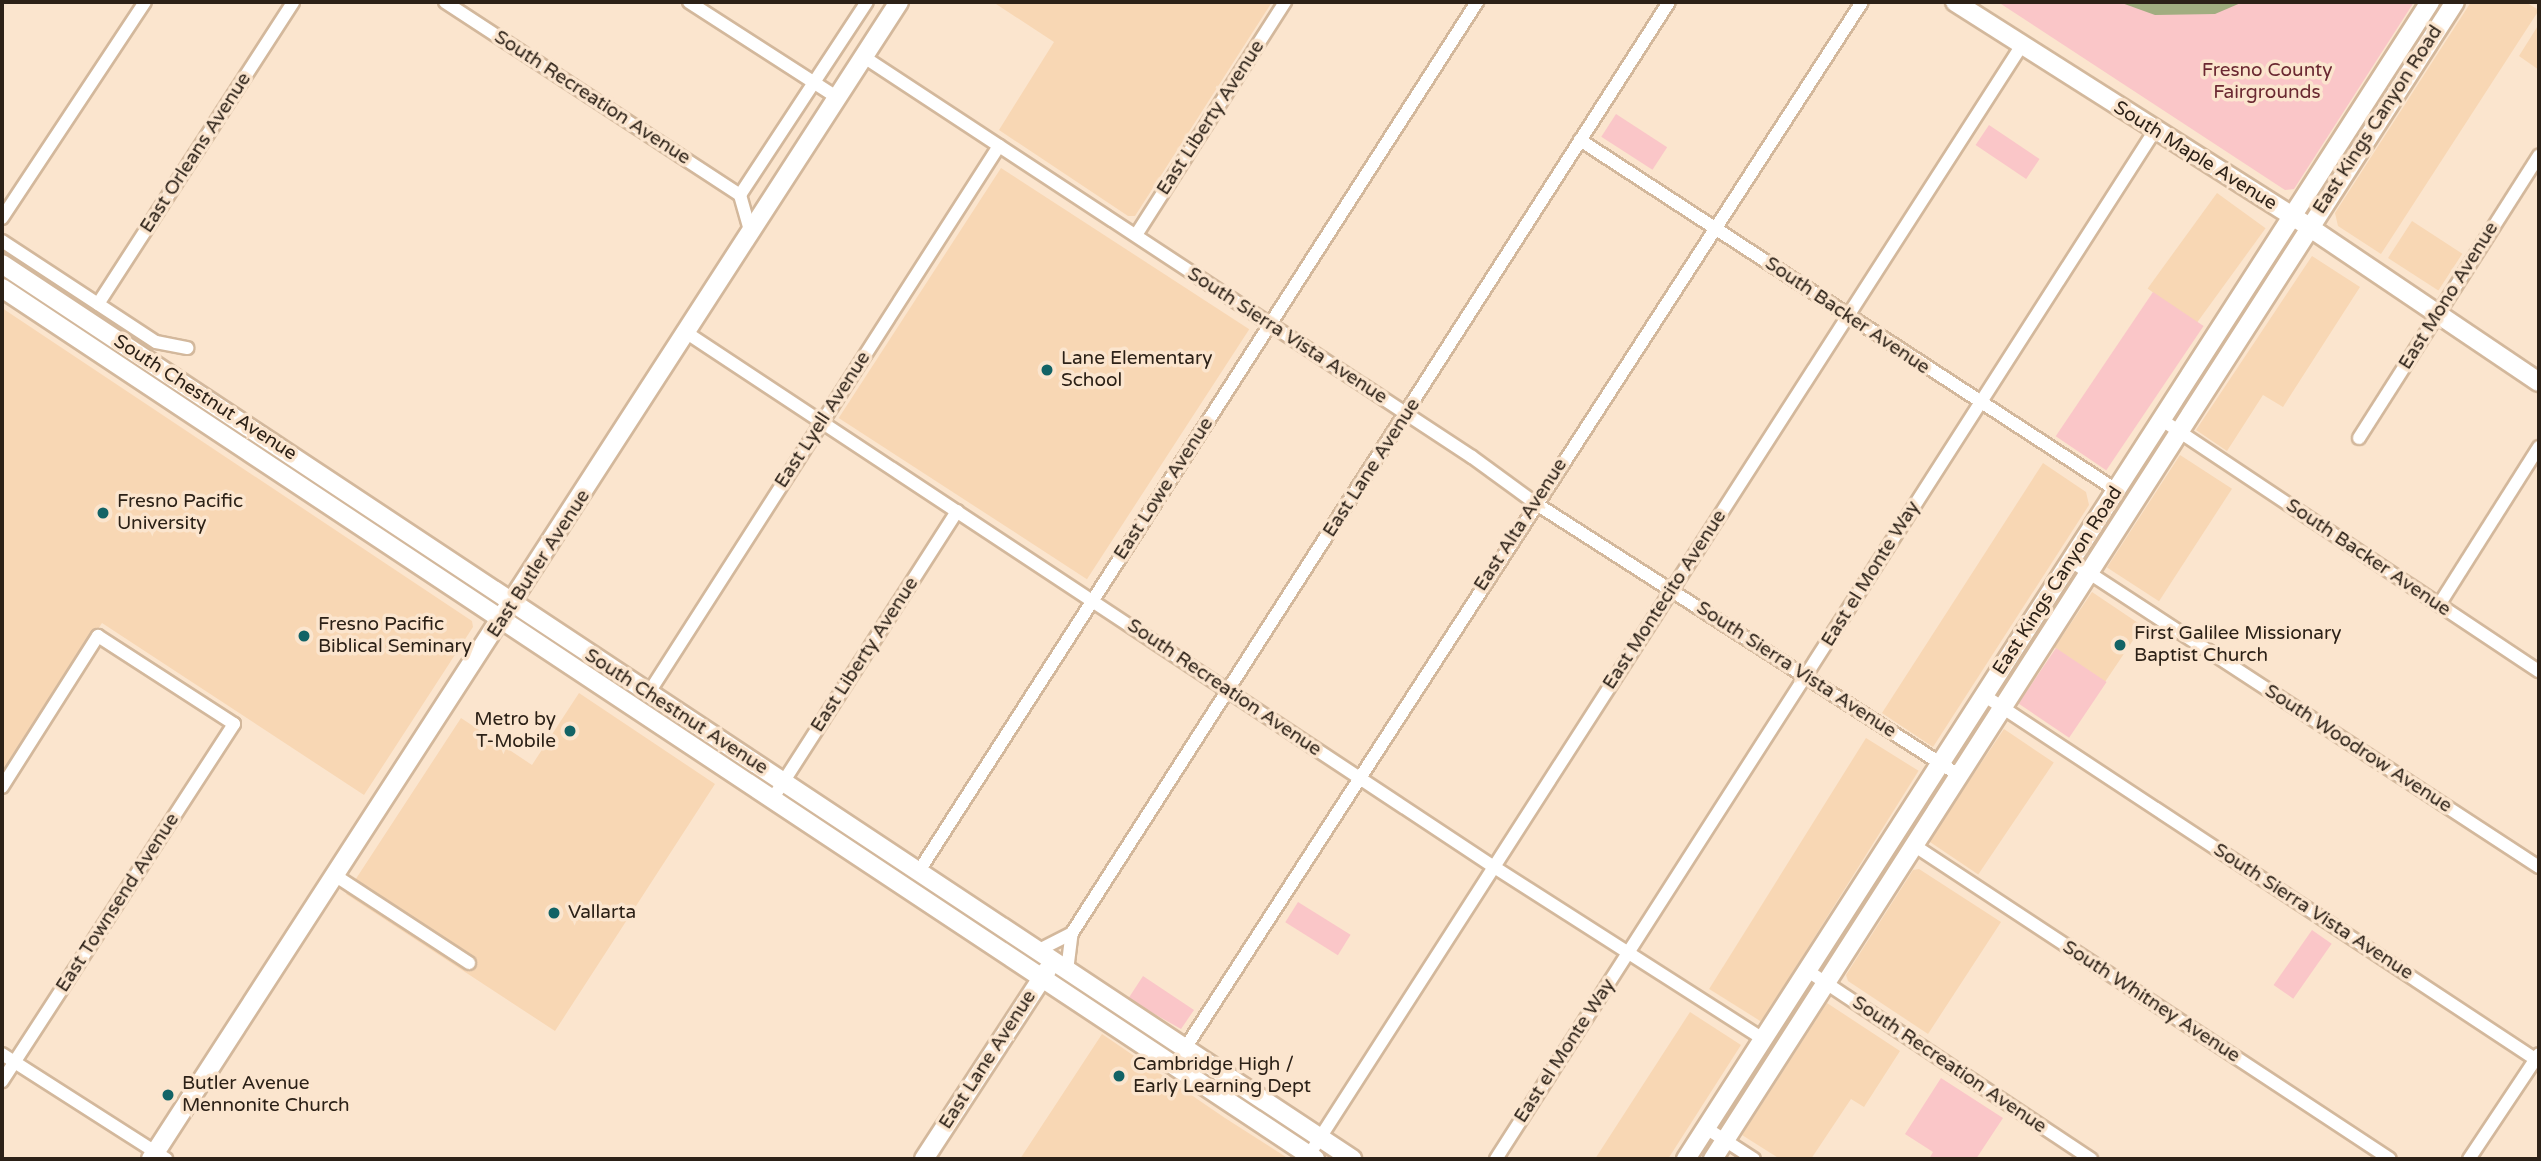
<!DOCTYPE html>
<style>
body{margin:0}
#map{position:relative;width:2541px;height:1161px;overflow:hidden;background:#fbe5ce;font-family:"Varela Round",sans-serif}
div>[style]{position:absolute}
.built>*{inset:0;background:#f8d7b4;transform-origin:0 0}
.green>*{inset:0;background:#fac6c8;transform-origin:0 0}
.water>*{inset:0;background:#a1ad80}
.roads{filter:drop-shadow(2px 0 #d3b89c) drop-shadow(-2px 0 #d3b89c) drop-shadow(0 2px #d3b89c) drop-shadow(0 -2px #d3b89c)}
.street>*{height:12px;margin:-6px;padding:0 6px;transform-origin:6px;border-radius:6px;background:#fff}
.secondary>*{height:18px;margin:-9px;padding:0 9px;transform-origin:9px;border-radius:9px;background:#fff}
.dots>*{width:19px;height:19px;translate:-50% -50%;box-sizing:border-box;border:4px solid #fbe5ce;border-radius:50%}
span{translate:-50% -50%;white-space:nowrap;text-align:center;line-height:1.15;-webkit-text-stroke:7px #fbe5ce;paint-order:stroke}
.park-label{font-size:19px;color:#6b2932}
.street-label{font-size:19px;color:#2c2117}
.poi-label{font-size:19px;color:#2c2117}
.left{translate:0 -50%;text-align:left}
.right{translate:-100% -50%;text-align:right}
.frame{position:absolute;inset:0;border:4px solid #2c2117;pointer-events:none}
</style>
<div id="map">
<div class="built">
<i style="clip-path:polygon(993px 2px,1272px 2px,1135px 216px,1128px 216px,999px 130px,1054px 42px)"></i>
<i style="clip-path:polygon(2471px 2px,2525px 2px,2539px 10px,2381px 254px,2338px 226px,2335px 213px)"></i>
<i style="clip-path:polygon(2539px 24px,2539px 70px,2519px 56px)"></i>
<i style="left:1001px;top:168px;width:296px;height:298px;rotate:33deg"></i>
<i style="left:2217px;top:193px;width:60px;height:118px;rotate:36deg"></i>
<i style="left:2412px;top:221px;width:60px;height:44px;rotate:33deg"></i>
<i style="clip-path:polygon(2312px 256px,2360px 287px,2283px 407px,2263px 395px,2227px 451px,2196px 430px)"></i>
<i style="clip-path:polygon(2px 308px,472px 621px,473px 627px,364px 795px,102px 623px,2px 776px)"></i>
<i style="left:2180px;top:455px;width:62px;height:134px;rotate:33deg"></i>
<i style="clip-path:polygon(2043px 463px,2086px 492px,2089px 505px,1933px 747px,1882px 713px)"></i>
<i style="left:2092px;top:592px;width:61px;height:67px;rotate:34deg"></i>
<i style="clip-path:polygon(579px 693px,715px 784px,555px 1031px,346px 894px,461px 718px,532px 765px)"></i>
<i style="left:2004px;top:729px;width:60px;height:135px;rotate:34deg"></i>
<i style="left:1866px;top:738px;width:62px;height:296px;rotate:32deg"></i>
<i style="clip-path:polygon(1919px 869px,2001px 922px,1928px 1034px,1848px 981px,1846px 975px,1913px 870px)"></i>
<i style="clip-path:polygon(1827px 1003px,1900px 1051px,1864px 1107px,1851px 1099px,1811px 1159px,1780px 1159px,1742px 1135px)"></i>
<i style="clip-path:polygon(1690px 1012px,1741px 1045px,1668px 1159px,1595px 1159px)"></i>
<i style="clip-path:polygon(1102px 1034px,1225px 1118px,1289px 1159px,1020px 1159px)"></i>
</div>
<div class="green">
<i style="clip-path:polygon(1998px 2px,2414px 2px,2294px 189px,2285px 190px)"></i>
<i style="left:1616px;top:114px;width:61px;height:27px;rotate:33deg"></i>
<i style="left:1989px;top:125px;width:61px;height:24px;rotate:34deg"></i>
<i style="left:2153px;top:292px;width:61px;height:174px;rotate:34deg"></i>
<i style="left:2056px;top:648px;width:61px;height:67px;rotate:34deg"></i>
<i style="left:1298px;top:902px;width:62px;height:24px;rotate:32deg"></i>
<i style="left:2312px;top:930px;width:24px;height:67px;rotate:35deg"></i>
<i style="clip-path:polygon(1143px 976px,1194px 1010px,1181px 1029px,1128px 999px)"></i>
<i style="clip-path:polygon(1941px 1078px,2003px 1118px,1976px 1159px,1929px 1159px,1933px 1152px,1905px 1134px)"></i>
</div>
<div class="water">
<i style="clip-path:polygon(2119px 2px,2243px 2px,2215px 14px,2155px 15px)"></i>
</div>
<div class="roads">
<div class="street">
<i style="left:445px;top:2px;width:353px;rotate:33.2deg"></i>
<i style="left:689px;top:2px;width:177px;rotate:32.8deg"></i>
<i style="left:864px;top:57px;width:728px;rotate:33.34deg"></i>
<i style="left:1472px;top:457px;width:78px;rotate:36.1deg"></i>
<i style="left:1535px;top:503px;width:502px;rotate:32.71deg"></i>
<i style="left:1580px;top:140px;width:640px;rotate:33.14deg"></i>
<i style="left:740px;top:195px;width:231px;rotate:-56.7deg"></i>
<i style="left:740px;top:195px;width:41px;rotate:74.2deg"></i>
<i style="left:2px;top:218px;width:259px;rotate:-56.5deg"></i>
<i style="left:1136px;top:235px;width:277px;rotate:-57.4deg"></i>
<i style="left:2px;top:241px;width:184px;rotate:33.3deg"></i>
<i style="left:156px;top:342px;width:32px;rotate:11deg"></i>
<i style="left:98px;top:304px;width:359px;rotate:-57.1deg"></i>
<i style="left:687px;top:333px;width:964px;rotate:33.49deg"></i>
<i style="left:1491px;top:865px;width:323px;rotate:32.6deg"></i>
<i style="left:2162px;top:420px;width:453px;rotate:33.7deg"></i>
<i style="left:2359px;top:438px;width:335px;rotate:-57.5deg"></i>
<i style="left:2071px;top:561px;width:559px;rotate:33.18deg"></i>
<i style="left:2439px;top:605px;width:187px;rotate:-57.7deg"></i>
<i style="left:648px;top:694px;width:651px;rotate:-57.36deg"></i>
<i style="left:1985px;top:696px;width:659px;rotate:33.42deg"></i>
<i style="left:2px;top:787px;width:179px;rotate:-57.6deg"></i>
<i style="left:98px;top:636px;width:162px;rotate:32.9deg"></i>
<i style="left:234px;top:724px;width:426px;rotate:123deg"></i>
<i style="left:773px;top:798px;width:341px;rotate:-57.3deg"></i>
<i style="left:1912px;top:844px;width:572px;rotate:33.38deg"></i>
<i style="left:919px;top:871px;width:1033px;rotate:-57.29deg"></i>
<i style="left:336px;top:876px;width:159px;rotate:33.2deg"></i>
<i style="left:1037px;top:951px;width:39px;rotate:-27deg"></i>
<i style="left:1067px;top:971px;width:38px;rotate:-83deg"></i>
<i style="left:1072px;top:933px;width:1106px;rotate:-57.33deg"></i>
<i style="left:1808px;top:971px;width:340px;rotate:33.6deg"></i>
<i style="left:1184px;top:1050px;width:1248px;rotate:-57.1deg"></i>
<i style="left:2px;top:1054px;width:195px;rotate:32.6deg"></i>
<i style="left:1706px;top:1128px;width:57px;rotate:32.9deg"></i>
<i style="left:1309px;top:1155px;width:1319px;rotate:-57.29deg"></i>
<i style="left:1496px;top:1159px;width:1222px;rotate:-57.36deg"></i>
<i style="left:2469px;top:1159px;width:126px;rotate:-56.3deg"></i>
</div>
<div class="secondary">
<i style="left:1955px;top:2px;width:419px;rotate:32.4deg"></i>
<i style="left:2309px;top:227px;width:277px;rotate:34deg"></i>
<i style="left:2px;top:264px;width:1620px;rotate:33.54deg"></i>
<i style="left:2px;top:288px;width:1576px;rotate:33.56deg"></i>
<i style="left:151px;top:1159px;width:1378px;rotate:-57.12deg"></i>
<i style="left:924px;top:1159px;width:225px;rotate:-56.9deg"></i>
<i style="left:1686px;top:1159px;width:1376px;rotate:-57.26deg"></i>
<i style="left:1713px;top:1159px;width:1374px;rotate:-57.33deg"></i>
</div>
</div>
<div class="dots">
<i style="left:1047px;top:370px;background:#126366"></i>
<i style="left:103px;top:513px;background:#126366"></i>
<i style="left:304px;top:636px;background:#126366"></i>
<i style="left:2120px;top:645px;background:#126366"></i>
<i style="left:570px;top:731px;background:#126366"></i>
<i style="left:554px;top:913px;background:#126366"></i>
<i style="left:1119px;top:1076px;background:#126366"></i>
<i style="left:168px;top:1095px;background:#126366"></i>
</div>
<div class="park-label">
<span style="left:2267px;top:82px">Fresno County<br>Fairgrounds</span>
</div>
<div class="street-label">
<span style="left:592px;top:98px;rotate:33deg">South Recreation Avenue</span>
<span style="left:1211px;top:118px;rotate:-57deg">East Liberty Avenue</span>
<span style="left:2378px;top:120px;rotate:-57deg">East Kings Canyon Road</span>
<span style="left:196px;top:153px;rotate:-57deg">East Orleans Avenue</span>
<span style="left:2195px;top:156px;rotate:32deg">South Maple Avenue</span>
<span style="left:2449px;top:296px;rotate:-58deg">East Mono Avenue</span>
<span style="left:1847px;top:316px;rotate:34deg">South Backer Avenue</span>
<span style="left:1287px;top:336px;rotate:33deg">South Sierra Vista Avenue</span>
<span style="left:205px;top:398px;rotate:33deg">South Chestnut Avenue</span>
<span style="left:823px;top:420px;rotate:-57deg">East Lyell Avenue</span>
<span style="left:1372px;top:468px;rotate:-57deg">East Lane Avenue</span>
<span style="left:1164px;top:489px;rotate:-57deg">East Lowe Avenue</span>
<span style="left:1521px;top:525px;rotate:-57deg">East Alta Avenue</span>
<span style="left:2368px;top:558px;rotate:34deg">South Backer Avenue</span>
<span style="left:539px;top:564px;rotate:-57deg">East Butler Avenue</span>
<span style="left:1871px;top:574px;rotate:-58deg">East el Monte Way</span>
<span style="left:2058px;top:581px;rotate:-57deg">East Kings Canyon Road</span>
<span style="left:1665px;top:600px;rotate:-57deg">East Montecito Avenue</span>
<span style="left:865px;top:655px;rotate:-57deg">East Liberty Avenue</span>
<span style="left:1796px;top:670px;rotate:33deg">South Sierra Vista Avenue</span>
<span style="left:1224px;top:688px;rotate:34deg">South Recreation Avenue</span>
<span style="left:676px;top:712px;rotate:33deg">South Chestnut Avenue</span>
<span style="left:2358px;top:749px;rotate:33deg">South Woodrow Avenue</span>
<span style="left:118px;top:903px;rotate:-57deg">East Townsend Avenue</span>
<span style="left:2313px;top:912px;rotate:33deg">South Sierra Vista Avenue</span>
<span style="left:2151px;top:1002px;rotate:33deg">South Whitney Avenue</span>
<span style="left:1565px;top:1051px;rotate:-57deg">East el Monte Way</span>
<span style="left:988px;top:1060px;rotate:-57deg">East Lane Avenue</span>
<span style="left:1949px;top:1065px;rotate:34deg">South Recreation Avenue</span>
</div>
<div class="poi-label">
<span class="left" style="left:1061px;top:370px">Lane Elementary<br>School</span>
<span class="left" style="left:117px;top:513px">Fresno Pacific<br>University</span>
<span class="left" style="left:318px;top:636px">Fresno Pacific<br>Biblical Seminary</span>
<span class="left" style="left:2134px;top:645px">First Galilee Missionary<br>Baptist Church</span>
<span class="right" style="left:556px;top:731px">Metro by<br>T-Mobile</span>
<span class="left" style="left:568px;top:913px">Vallarta</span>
<span class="left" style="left:1133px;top:1076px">Cambridge High /<br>Early Learning Dept</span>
<span class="left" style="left:182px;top:1095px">Butler Avenue<br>Mennonite Church</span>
</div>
<div class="frame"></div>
</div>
